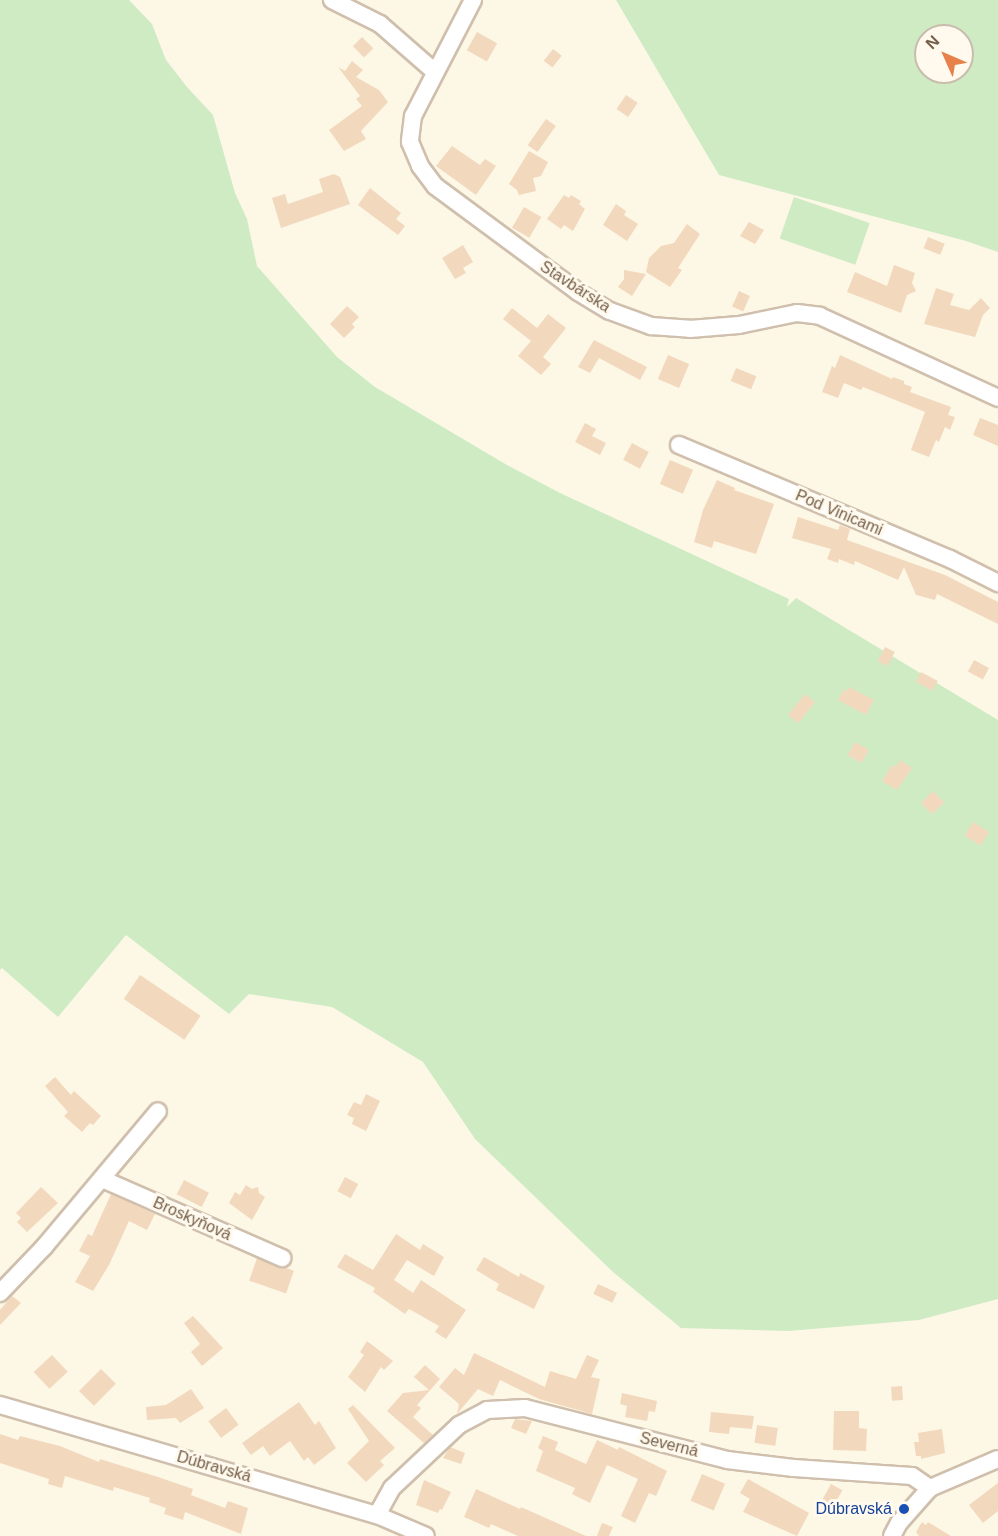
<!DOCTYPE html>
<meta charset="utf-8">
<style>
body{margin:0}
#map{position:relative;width:998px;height:1536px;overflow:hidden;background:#fdf7e6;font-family:Arial,sans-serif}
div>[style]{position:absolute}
.green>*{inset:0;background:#cfebc4;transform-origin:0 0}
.building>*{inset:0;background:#f2d9bd;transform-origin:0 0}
.roads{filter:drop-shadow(2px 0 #cfbfac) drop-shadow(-2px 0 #cfbfac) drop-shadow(0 2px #cfbfac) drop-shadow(0 -2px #cfbfac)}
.minor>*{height:16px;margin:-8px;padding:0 8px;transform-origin:8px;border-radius:8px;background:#fff}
.dots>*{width:16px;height:16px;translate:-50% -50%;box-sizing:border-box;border:3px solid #fffaed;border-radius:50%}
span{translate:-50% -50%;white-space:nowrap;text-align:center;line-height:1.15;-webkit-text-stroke:6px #fffaed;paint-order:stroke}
.street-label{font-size:16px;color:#765f4a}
.transit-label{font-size:16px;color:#164399}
.right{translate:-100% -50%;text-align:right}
.north{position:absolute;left:914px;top:24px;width:60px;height:60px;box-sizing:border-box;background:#fffaed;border:2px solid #c8bcac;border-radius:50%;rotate:315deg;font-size:16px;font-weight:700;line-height:24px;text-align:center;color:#765f4a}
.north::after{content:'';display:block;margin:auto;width:21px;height:27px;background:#e7814a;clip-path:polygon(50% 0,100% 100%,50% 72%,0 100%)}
</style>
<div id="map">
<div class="green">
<i style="clip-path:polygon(0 0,129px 0,152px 24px,166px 60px,187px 87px,213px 115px,235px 193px,247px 219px,257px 266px,337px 357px,375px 387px,507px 465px,560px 493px,789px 599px,787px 607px,796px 598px,998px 720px,998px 1299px,919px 1320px,789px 1331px,681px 1328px,613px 1272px,475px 1139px,423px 1062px,332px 1007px,249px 994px,229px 1014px,126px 935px,58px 1017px,2px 968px,0 970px)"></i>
<i style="clip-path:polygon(evenodd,616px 0,998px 0,998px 252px,966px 241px,719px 175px,616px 0,926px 36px,962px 36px,962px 72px,926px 72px,926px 36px)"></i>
<i style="left:794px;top:197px;width:80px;height:44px;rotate:19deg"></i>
</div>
<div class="building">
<i style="left:477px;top:32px;width:23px;height:21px;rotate:29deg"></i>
<i style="left:362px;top:37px;width:16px;height:13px;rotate:45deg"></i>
<i style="left:553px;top:49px;width:11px;height:15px;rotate:38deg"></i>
<i style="clip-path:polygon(352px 61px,363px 70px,356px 77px,379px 90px,388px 102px,361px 131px,366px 139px,344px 151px,329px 130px,362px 106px,356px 99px,360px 96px,338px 67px,345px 71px)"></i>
<i style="left:626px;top:95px;width:14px;height:17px;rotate:34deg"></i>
<i style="left:546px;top:119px;width:12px;height:32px;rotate:35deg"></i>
<i style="clip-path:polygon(452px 146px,480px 165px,485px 159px,496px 166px,476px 195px,436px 166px)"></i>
<i style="clip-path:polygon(529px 151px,548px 162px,541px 176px,533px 178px,536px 191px,519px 195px,517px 190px,509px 184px)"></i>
<i style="clip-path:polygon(334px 174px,340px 177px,350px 204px,281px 228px,272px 198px,285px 194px,288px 204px,323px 192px,319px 179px)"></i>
<i style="clip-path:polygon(370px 188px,401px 213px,396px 219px,405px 226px,398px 235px,358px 205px)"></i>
<i style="clip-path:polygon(564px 195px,569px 198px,571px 195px,581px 201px,579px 204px,585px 209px,573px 231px,564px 225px,561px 229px,547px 219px)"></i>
<i style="clip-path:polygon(616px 204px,626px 211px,624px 215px,638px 224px,627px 241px,603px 225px)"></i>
<i style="left:524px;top:207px;width:20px;height:24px;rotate:30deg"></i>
<i style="clip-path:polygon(749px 222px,764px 230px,755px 244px,740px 236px)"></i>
<i style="clip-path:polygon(687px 224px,700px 234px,678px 268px,682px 270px,670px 287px,646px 272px,649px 258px,661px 246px,674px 243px)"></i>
<i style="left:928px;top:237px;width:18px;height:12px;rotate:22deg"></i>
<i style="clip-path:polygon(463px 245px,473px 262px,463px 268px,466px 273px,455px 279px,442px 258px)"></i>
<i style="clip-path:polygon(894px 265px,915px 273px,912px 283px,916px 291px,907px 295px,901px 313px,847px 292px,855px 272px,887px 286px)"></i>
<i style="clip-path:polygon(624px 270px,646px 274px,632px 296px,618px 287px,624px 279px)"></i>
<i style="clip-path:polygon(936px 288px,954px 294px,950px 305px,969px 310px,981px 298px,990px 308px,983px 315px,975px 337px,924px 324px)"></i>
<i style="left:739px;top:291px;width:12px;height:17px;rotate:24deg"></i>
<i style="clip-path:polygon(347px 306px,359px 317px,352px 324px,355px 327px,344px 338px,330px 324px)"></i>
<i style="clip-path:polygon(512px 308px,537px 328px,548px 314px,566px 328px,543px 357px,551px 364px,541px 375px,518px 356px,531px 341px,503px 319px)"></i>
<i style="clip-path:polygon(594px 340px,647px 367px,640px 380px,599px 358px,590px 373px,578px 367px)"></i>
<i style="left:668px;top:355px;width:23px;height:26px;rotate:23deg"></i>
<i style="clip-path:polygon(840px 355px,892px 379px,893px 377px,904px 381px,904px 384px,912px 387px,910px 392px,951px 407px,948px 415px,955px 417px,950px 430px,945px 427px,939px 442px,936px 440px,929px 457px,911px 450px,925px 412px,863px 387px,861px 390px,844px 383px,838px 398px,822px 392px,832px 366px,835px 368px)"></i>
<i style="left:736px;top:368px;width:22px;height:14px;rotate:22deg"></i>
<i style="clip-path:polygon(980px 418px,998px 425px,998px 446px,973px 435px)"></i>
<i style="clip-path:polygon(585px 423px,596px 429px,592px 436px,606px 443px,600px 455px,575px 442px)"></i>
<i style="left:632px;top:443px;width:19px;height:19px;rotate:28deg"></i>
<i style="left:670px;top:460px;width:25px;height:26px;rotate:23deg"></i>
<i style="clip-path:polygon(717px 480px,735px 488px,734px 490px,774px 504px,756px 554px,714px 541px,712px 548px,694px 542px,703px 510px)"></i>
<i style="clip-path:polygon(798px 517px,838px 530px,840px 525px,850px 529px,847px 540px,945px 575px,998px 602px,998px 624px,937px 594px,935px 600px,916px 595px,904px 567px,898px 580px,855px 561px,854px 565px,839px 559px,838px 563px,827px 559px,831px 549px,792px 538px)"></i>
<i style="left:885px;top:647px;width:11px;height:16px;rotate:27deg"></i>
<i style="left:974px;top:660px;width:17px;height:13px;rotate:28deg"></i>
<i style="left:921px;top:672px;width:19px;height:11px;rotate:28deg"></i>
<i style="clip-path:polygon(849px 687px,874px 700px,866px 715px,838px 700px,844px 689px,847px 691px)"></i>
<i style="left:805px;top:694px;width:13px;height:27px;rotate:39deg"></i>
<i style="left:855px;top:742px;width:16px;height:15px;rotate:30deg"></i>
<i style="clip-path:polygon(900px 760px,912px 768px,897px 790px,882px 781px,892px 765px,896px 767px)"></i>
<i style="left:933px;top:791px;width:16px;height:17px;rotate:45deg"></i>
<i style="left:973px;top:822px;width:19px;height:16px;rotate:32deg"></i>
<i style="left:140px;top:975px;width:73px;height:29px;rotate:34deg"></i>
<i style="clip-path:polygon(55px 1077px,71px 1095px,74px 1091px,101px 1116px,93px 1125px,90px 1123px,82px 1132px,64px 1116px,68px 1112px,45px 1086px)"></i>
<i style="clip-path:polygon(366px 1094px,380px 1101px,366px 1131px,352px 1124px,354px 1118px,347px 1115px,354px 1102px,361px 1105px)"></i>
<i style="left:345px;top:1177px;width:15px;height:16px;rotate:28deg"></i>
<i style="left:184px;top:1180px;width:28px;height:16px;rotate:27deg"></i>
<i style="clip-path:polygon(246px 1185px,252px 1189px,258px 1187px,259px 1193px,265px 1197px,252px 1220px,229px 1203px,235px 1192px,240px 1195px)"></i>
<i style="clip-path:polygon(41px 1187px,58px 1203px,27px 1232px,17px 1222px,21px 1218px,16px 1213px)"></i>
<i style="clip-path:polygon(111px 1194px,155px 1214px,147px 1230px,129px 1221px,109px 1265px,93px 1291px,75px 1282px,90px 1256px,79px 1251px,88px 1234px,92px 1236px)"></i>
<i style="clip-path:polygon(396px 1234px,420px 1250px,423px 1244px,444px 1257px,434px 1276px,407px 1260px,394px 1280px,413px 1293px,421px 1280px,466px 1310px,446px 1339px,435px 1332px,439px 1326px,409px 1309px,405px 1314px,373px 1292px,375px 1288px,337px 1267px,345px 1254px,373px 1270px)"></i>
<i style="clip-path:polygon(484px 1257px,519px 1277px,520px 1273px,545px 1286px,534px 1309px,496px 1290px,499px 1284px,476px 1270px)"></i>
<i style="left:257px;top:1258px;width:39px;height:24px;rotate:19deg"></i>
<i style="left:598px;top:1284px;width:21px;height:11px;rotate:25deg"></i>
<i style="clip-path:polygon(12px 1296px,21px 1303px,0 1325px,0 1310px)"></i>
<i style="clip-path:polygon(193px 1316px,223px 1348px,202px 1366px,191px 1352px,200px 1344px,184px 1323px)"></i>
<i style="clip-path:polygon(367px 1341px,393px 1361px,384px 1370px,381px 1367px,365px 1392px,348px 1377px,364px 1355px,360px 1352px)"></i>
<i style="clip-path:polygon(474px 1353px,545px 1387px,550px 1371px,576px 1379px,587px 1355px,599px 1360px,591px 1377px,600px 1379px,592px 1414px,539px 1399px,500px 1380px,493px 1396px,478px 1389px,457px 1414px,459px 1404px,439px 1387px,455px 1368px,464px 1375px)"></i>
<i style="left:52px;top:1355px;width:23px;height:25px;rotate:47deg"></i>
<i style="clip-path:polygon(425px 1365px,440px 1379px,417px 1405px,421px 1408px,413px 1417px,433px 1435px,424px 1443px,387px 1411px,403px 1393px,429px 1390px,414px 1377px)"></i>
<i style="left:101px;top:1369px;width:21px;height:31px;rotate:45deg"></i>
<i style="left:902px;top:1386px;width:14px;height:11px;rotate:86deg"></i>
<i style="clip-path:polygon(191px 1389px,204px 1408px,180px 1423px,176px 1418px,147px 1420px,146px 1407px,166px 1405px)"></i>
<i style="clip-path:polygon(622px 1393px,657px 1401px,655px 1412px,649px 1411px,647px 1421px,625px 1417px,627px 1406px,620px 1404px)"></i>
<i style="clip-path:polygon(299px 1402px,315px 1425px,319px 1421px,336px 1448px,314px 1465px,308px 1457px,304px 1461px,290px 1441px,270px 1456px,263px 1446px,251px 1455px,242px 1443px)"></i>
<i style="clip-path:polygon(353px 1405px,395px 1448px,380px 1461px,384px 1465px,366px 1482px,347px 1463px,369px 1441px,348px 1409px)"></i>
<i style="left:226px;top:1408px;width:21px;height:22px;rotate:53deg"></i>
<i style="clip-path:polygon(834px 1411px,859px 1411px,859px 1428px,867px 1429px,866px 1451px,833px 1450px)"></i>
<i style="clip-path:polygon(711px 1412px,754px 1416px,752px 1429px,730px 1427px,729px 1434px,709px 1432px)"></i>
<i style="clip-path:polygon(515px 1419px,532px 1421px,526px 1434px,511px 1428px)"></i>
<i style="left:757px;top:1425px;width:21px;height:18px;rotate:8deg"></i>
<i style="clip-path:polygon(942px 1429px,945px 1453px,921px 1459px,921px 1456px,916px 1456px,914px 1442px,919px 1442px,918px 1433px)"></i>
<i style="clip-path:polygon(0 1434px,18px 1440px,20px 1436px,60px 1446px,99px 1462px,100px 1459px,158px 1477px,193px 1489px,191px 1495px,225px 1508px,228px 1501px,248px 1508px,241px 1534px,185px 1512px,183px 1520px,164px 1514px,166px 1508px,149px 1502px,150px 1498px,114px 1487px,113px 1491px,65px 1476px,62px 1488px,48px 1484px,49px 1479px,0 1463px)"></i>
<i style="clip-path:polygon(543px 1436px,558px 1442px,555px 1450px,586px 1464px,597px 1440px,618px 1450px,619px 1447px,667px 1471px,656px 1496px,649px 1493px,635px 1523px,621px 1516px,638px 1479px,607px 1465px,590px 1503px,572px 1494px,575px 1488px,536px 1471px,543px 1451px,538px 1448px)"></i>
<i style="clip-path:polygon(450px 1447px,465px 1453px,461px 1464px,443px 1458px)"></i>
<i style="left:702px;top:1474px;width:25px;height:29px;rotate:23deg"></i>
<i style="clip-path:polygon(748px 1479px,809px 1513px,797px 1536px,743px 1512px,750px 1499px,740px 1493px)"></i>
<i style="clip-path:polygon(424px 1480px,451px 1492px,442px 1510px,440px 1509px,438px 1513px,416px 1505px)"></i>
<i style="clip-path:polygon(998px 1483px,998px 1511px,983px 1523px,969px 1505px)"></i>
<i style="left:831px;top:1484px;width:13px;height:21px;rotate:29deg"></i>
<i style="clip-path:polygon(476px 1489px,520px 1509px,521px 1507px,586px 1536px,518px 1536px,491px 1524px,489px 1528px,464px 1517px)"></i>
<i style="clip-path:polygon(922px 1522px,926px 1525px,928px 1522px,951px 1536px,919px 1536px,916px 1532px)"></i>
<i style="clip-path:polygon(602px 1523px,613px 1527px,609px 1536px,597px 1536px)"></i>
</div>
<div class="roads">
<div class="minor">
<i style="left:332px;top:0;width:54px;rotate:26.6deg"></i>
<i style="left:380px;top:24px;width:73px;rotate:41.1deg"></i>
<i style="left:473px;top:0;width:131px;rotate:117.3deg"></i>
<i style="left:413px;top:116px;width:26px;rotate:97deg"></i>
<i style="left:410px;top:142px;width:26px;rotate:67deg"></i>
<i style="left:420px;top:166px;width:25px;rotate:53deg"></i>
<i style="left:435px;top:186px;width:178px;rotate:36.5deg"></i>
<i style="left:578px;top:292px;width:37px;rotate:31deg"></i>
<i style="left:610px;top:311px;width:44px;rotate:20.1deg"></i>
<i style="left:651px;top:326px;width:39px;rotate:4deg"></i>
<i style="left:690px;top:329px;width:49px;rotate:-4.7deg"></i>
<i style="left:739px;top:325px;width:59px;rotate:-11.7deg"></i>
<i style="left:797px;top:313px;width:23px;rotate:7deg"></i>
<i style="left:820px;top:316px;width:196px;rotate:24.7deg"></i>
<i style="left:679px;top:445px;width:294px;rotate:22.8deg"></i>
<i style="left:950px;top:559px;width:54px;rotate:26.6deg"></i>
<i style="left:102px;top:1179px;width:197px;rotate:23.7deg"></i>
<i style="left:0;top:1293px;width:64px;rotate:-46.3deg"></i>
<i style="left:44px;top:1247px;width:177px;rotate:-50deg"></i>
<i style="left:0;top:1405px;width:393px;rotate:16.3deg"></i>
<i style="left:377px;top:1515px;width:53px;rotate:23.2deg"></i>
<i style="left:377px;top:1515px;width:31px;rotate:-61deg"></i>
<i style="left:392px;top:1488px;width:92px;rotate:-43.2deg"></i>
<i style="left:459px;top:1425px;width:32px;rotate:-28deg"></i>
<i style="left:487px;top:1410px;width:38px;rotate:-3deg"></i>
<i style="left:525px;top:1408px;width:209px;rotate:14.4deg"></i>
<i style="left:727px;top:1460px;width:67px;rotate:6.8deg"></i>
<i style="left:794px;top:1468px;width:118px;rotate:3.9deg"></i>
<i style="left:912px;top:1476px;width:22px;rotate:34deg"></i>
<i style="left:892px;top:1536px;width:15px;rotate:-62deg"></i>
<i style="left:899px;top:1523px;width:47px;rotate:-48.5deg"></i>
<i style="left:930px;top:1488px;width:74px;rotate:-23.1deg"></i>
</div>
</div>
<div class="dots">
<i style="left:904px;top:1509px;background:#1a4fb4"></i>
</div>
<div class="street-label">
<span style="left:575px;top:287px;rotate:33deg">Stavbárska</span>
<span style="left:839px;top:513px;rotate:23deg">Pod Vinicami</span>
<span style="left:192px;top:1219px;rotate:24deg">Broskyňová</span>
<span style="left:669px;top:1445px;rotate:14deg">Severná</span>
<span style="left:214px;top:1467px;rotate:16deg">Dúbravská</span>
</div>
<div class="transit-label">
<span class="right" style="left:892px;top:1509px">Dúbravská</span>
</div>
<div class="north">N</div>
</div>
